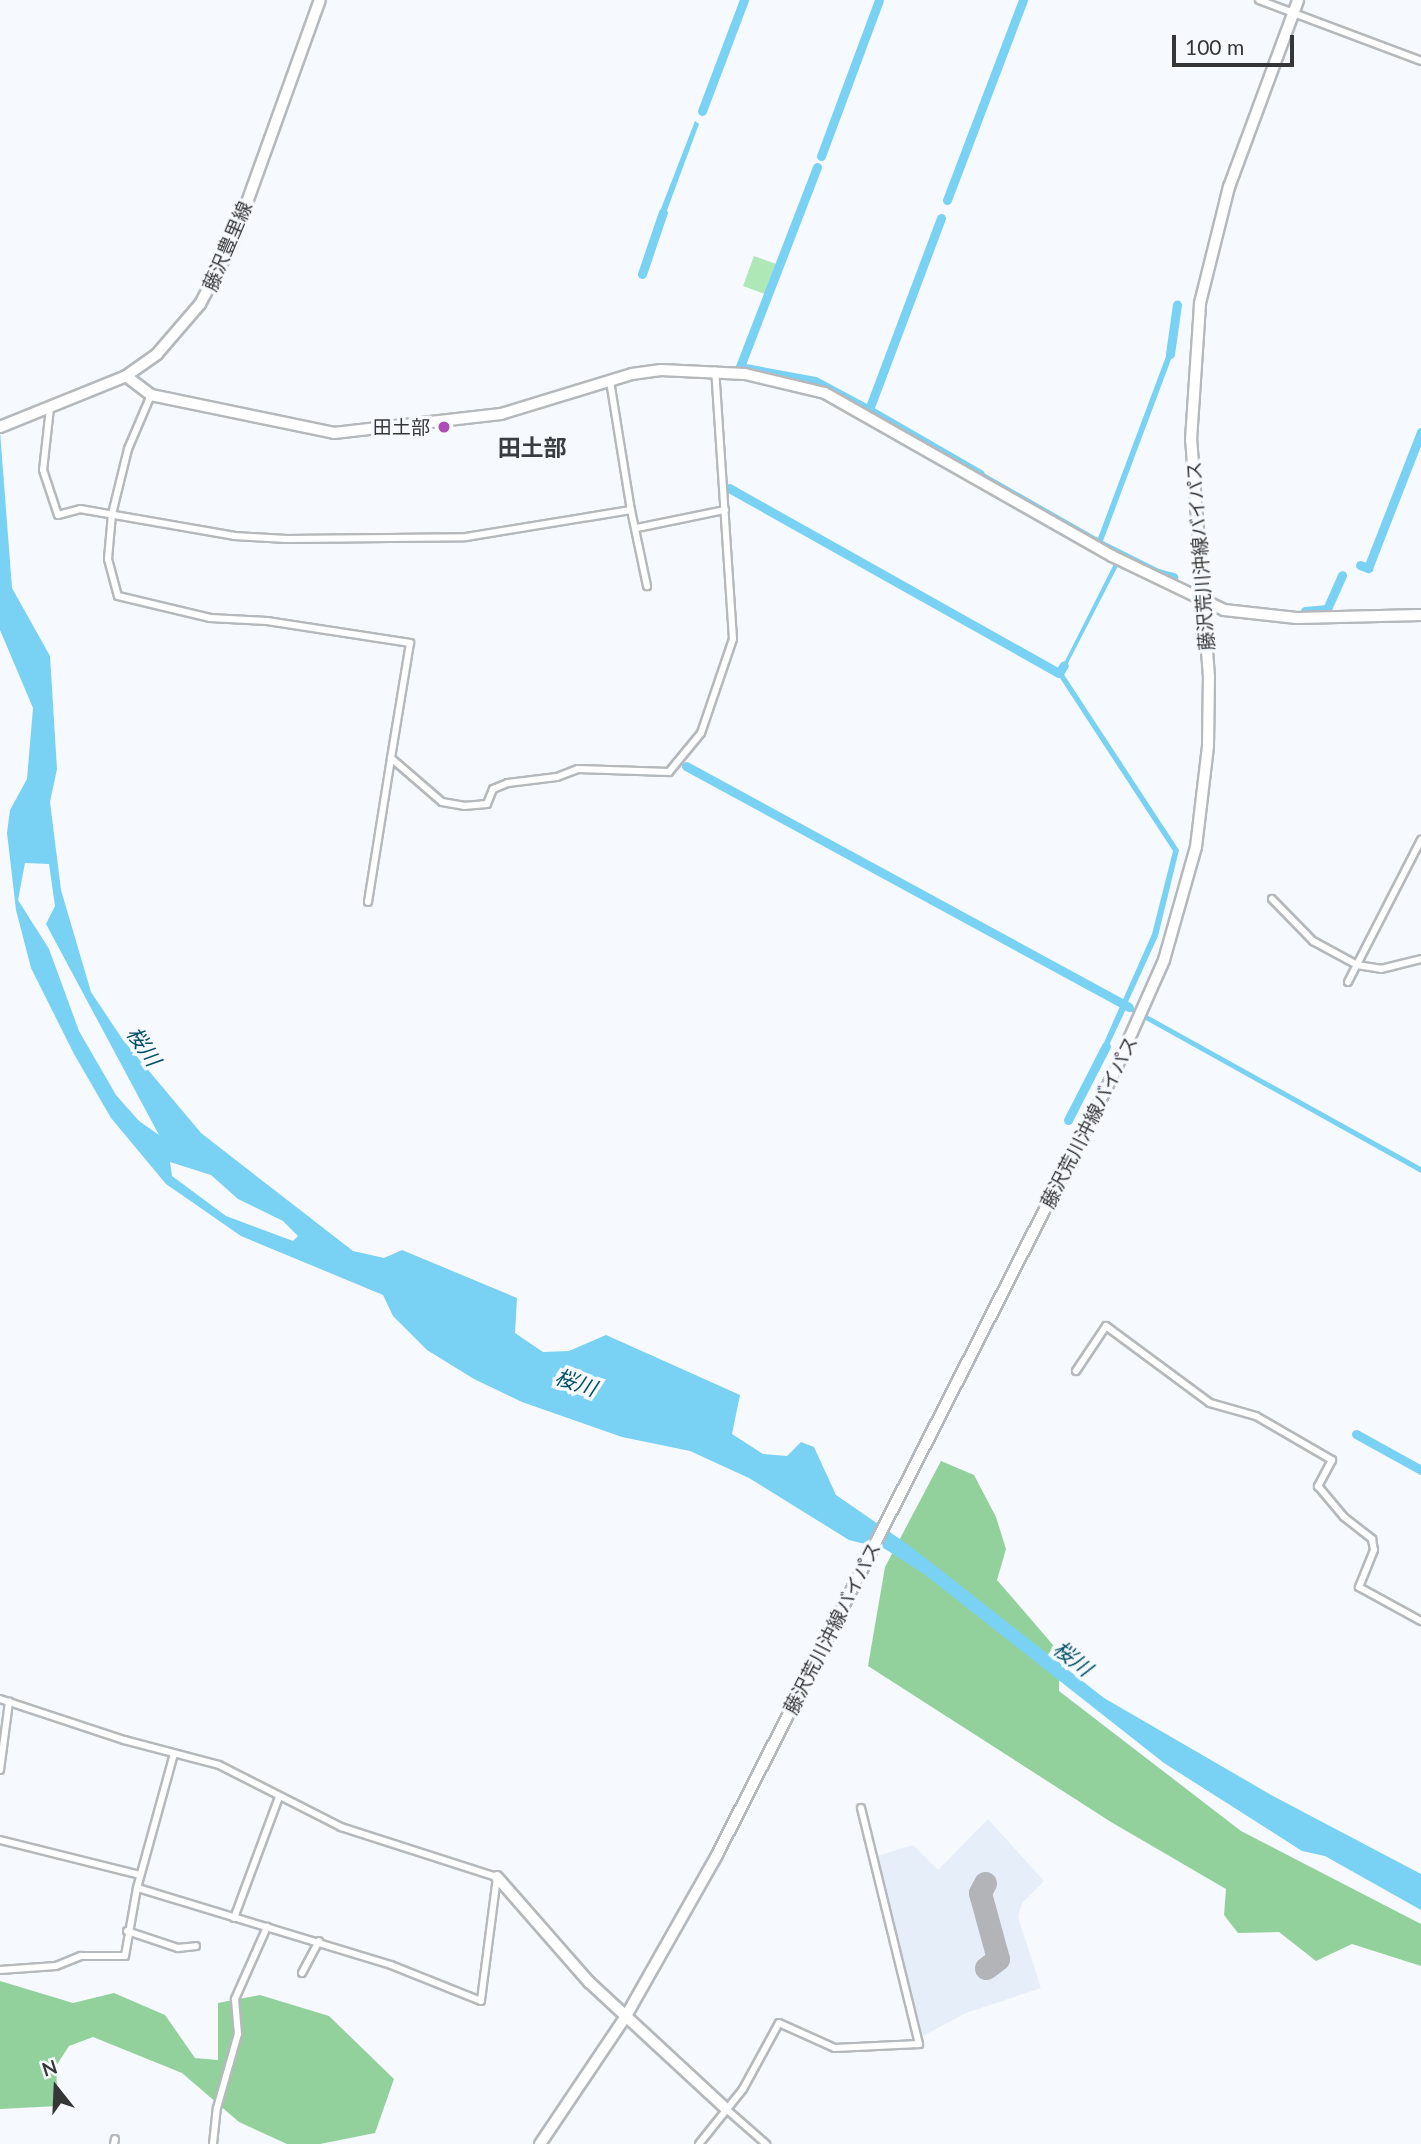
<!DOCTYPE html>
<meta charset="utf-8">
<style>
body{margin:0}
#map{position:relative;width:1421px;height:2144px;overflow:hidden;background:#f6fafe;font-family:Lato,"Noto Sans JP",sans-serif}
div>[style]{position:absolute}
.built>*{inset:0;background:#e6eff9}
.green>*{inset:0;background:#ade8b6;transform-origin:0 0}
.forest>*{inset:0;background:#93d19c}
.water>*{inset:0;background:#79d1f4}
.canal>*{height:9px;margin:-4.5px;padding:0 4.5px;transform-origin:4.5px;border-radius:4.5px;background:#79d1f4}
.taxiway>*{height:23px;margin:-11.5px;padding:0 11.5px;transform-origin:11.5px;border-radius:11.5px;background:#b2b4b8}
.roads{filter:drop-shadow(2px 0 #b5b9bc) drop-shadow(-2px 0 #b5b9bc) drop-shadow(0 2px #b5b9bc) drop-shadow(0 -2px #b5b9bc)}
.street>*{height:6px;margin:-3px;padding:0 3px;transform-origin:3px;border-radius:3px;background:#fff}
.secondary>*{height:10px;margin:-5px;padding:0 5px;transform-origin:5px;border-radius:5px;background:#fff}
.dots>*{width:19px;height:19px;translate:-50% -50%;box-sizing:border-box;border:4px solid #f6fafe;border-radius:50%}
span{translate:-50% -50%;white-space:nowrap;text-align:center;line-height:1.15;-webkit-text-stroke:7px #f6fafe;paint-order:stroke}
.street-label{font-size:19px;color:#353637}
.poi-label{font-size:19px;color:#353637}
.right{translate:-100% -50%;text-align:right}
.water-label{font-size:21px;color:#004f66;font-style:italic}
.quarter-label{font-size:23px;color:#3a3d40;font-weight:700}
.north{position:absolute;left:21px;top:2053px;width:70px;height:70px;-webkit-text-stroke:5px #f6fafe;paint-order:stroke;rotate:342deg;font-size:19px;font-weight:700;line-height:28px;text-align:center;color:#353637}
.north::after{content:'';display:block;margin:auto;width:24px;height:32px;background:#353637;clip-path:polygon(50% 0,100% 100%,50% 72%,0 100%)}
.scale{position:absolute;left:1172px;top:35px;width:122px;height:32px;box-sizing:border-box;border:4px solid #353637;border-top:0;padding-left:9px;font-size:21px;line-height:24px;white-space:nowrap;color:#353637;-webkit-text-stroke:5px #f6fafe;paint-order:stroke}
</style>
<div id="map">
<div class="built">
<i style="clip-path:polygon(988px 1819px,1044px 1881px,1022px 1903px,1018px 1917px,1041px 1988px,966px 2013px,923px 2036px,874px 1857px,913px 1845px,938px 1870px)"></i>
</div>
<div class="green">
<i style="left:754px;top:256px;width:23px;height:32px;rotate:20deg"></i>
</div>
<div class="forest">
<i style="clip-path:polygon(941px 1461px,974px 1475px,996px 1517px,1006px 1549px,997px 1580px,1060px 1653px,1059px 1691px,1241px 1831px,1421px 1924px,1421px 1966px,1352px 1944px,1316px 1961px,1279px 1932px,1238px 1933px,1224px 1915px,1226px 1889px,1111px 1822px,868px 1666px,885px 1567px)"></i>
<i style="clip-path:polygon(0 1981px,73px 2003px,114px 1993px,165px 2015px,195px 2058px,218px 2060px,218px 2003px,260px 1995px,329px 2016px,394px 2079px,375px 2133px,320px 2144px,287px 2144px,239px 2122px,182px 2073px,93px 2037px,69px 2046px,56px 2066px,58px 2106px,0 2109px)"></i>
</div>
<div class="water">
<i style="clip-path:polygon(695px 121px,699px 124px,663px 221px,657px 219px)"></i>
<i style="clip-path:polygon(1171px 343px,1176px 346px,1103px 541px,1169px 574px,1168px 579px,1122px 558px,1063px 673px,1179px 850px,1158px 936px,1127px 1004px,1421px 1167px,1421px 1173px,1126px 1009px,1103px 1058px,1098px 1056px,1152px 934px,1173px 851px,1058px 675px,1119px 554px,979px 477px,982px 472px,1098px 538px)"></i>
<i style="clip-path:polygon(evenodd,0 431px,12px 588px,50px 656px,57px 769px,50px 802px,61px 890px,91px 992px,123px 1040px,201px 1133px,353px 1251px,384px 1258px,402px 1250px,517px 1298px,515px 1333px,543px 1352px,569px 1351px,606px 1335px,740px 1395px,732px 1434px,763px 1454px,787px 1456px,801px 1442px,814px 1447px,836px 1495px,910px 1546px,1104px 1698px,1273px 1796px,1421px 1874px,1421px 1910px,1325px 1856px,1302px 1851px,1164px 1763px,924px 1574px,885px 1549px,849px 1540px,749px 1478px,690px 1451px,622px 1437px,522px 1402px,474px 1379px,427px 1350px,393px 1316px,383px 1295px,241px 1236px,166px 1184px,111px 1118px,74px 1054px,31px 968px,16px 910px,7px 833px,10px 810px,27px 779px,33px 708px,0 630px,0 431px,25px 863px,49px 864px,55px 906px,46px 924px,159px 1135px,139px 1121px,116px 1095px,79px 1031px,49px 949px,18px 900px,25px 863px,0 431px,170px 1162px,211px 1175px,238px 1199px,283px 1221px,298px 1236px,293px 1241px,226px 1216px,172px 1176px,170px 1162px)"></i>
</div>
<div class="canal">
<i style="left:702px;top:111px;width:119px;rotate:-69.3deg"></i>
<i style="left:821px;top:156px;width:166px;rotate:-69.6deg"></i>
<i style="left:817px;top:167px;width:214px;rotate:111.1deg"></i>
<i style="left:740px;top:367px;width:76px;rotate:10.6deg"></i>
<i style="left:815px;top:381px;width:61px;rotate:28.2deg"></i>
<i style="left:947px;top:200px;width:214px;rotate:-69.2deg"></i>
<i style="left:941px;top:218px;width:205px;rotate:110.6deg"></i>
<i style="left:869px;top:410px;width:128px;rotate:30deg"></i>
<i style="left:642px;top:274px;width:65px;rotate:-71.3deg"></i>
<i style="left:1170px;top:354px;width:50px;rotate:-82deg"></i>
<i style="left:729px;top:488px;width:378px;rotate:29.3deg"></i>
<i style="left:1059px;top:673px;width:9px;rotate:-58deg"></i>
<i style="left:1360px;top:565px;width:9px;rotate:21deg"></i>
<i style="left:1368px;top:568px;width:146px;rotate:-68.7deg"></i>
<i style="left:1158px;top:573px;width:16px;rotate:15deg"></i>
<i style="left:1305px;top:611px;width:22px;rotate:-5deg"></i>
<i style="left:1327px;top:609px;width:37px;rotate:-66deg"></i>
<i style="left:686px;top:766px;width:504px;rotate:28.55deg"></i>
<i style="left:1068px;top:1120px;width:83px;rotate:-62.8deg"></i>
<i style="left:1356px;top:1434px;width:74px;rotate:29deg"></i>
</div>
<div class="taxiway">
<i style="left:985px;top:1883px;width:11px;rotate:117deg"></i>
<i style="left:980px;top:1893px;width:68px;rotate:74.7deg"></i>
<i style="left:998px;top:1959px;width:15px;rotate:143deg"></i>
</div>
<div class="roads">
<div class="street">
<i style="left:1259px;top:0;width:173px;rotate:20.6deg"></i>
<i style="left:610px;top:381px;width:131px;rotate:80.8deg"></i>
<i style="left:151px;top:395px;width:59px;rotate:113.1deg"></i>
<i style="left:128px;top:449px;width:67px;rotate:103.8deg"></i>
<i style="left:112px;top:514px;width:45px;rotate:95.1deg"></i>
<i style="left:108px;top:559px;width:38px;rotate:75deg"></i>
<i style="left:118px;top:596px;width:95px;rotate:13.4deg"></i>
<i style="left:210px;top:618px;width:57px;rotate:3deg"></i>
<i style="left:267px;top:621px;width:145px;rotate:8.7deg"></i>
<i style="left:410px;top:643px;width:117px;rotate:99.4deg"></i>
<i style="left:50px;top:408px;width:62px;rotate:96.4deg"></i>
<i style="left:43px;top:470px;width:47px;rotate:71.6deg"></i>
<i style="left:58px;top:515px;width:23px;rotate:-15deg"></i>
<i style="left:80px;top:509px;width:156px;rotate:9.9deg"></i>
<i style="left:234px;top:536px;width:53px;rotate:3.2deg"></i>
<i style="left:287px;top:539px;width:179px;rotate:-0.6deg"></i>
<i style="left:466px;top:537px;width:167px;rotate:-9.3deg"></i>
<i style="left:631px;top:510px;width:78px;rotate:78.1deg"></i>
<i style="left:637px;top:528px;width:90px;rotate:-11.6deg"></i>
<i style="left:1272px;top:899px;width:59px;rotate:45.7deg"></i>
<i style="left:1313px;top:941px;width:50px;rotate:28.6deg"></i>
<i style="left:1357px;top:965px;width:24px;rotate:9deg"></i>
<i style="left:1381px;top:969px;width:41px;rotate:-14deg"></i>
<i style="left:368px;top:902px;width:146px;rotate:-80.9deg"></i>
<i style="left:391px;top:758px;width:67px;rotate:40.8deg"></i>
<i style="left:442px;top:802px;width:22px;rotate:10deg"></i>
<i style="left:464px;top:806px;width:23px;rotate:-5deg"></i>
<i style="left:487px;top:804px;width:16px;rotate:-68deg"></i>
<i style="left:493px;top:789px;width:16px;rotate:-22deg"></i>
<i style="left:508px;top:783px;width:49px;rotate:-7deg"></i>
<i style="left:557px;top:777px;width:22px;rotate:-21deg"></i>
<i style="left:578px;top:769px;width:91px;rotate:1.9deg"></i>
<i style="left:669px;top:772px;width:50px;rotate:-50.6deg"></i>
<i style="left:701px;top:733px;width:99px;rotate:-71.2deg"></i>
<i style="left:733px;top:639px;width:269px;rotate:-93.8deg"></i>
<i style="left:1348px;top:982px;width:160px;rotate:-62.8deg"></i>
<i style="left:1076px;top:1371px;width:54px;rotate:-56.3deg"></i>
<i style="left:1106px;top:1326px;width:129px;rotate:36.5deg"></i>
<i style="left:1210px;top:1403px;width:48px;rotate:15.8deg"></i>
<i style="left:1256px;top:1416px;width:88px;rotate:30.1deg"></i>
<i style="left:1332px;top:1460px;width:30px;rotate:118deg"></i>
<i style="left:1318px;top:1486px;width:40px;rotate:50deg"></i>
<i style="left:1344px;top:1517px;width:36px;rotate:38deg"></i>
<i style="left:1372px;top:1539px;width:11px;rotate:80deg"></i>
<i style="left:1374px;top:1550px;width:40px;rotate:112deg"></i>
<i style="left:1359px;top:1587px;width:71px;rotate:28.7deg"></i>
<i style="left:0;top:1699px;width:131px;rotate:18.3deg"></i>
<i style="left:124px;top:1740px;width:98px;rotate:14.7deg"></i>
<i style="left:219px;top:1765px;width:137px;rotate:26.9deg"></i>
<i style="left:341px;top:1827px;width:164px;rotate:17.8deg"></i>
<i style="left:497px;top:1877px;width:125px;rotate:97.4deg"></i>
<i style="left:481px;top:2001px;width:97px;rotate:-158.2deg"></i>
<i style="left:391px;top:1965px;width:265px;rotate:-163.1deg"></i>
<i style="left:0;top:1770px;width:69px;rotate:-82.5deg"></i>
<i style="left:0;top:1840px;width:144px;rotate:14deg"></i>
<i style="left:234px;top:1918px;width:129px;rotate:-69.6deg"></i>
<i style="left:127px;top:1931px;width:54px;rotate:18.4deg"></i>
<i style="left:178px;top:1948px;width:18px;rotate:-6deg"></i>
<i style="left:0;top:1970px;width:56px;rotate:-4.1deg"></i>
<i style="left:56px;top:1966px;width:27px;rotate:-22deg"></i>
<i style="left:81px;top:1956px;width:44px"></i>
<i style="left:125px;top:1956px;width:69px;rotate:-80deg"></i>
<i style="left:137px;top:1888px;width:139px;rotate:-74.6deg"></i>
<i style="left:302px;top:1973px;width:36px;rotate:-62deg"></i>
<i style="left:725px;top:2108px;width:55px;rotate:41.3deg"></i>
<i style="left:114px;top:2144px;width:5px;rotate:-79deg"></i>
<i style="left:213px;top:2144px;width:36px;rotate:-84deg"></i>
<i style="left:217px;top:2108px;width:77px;rotate:-74.2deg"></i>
<i style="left:238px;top:2034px;width:35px;rotate:-95deg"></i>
<i style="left:235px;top:1999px;width:79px;rotate:-66deg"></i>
<i style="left:699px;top:2144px;width:70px;rotate:-51.3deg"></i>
<i style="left:743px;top:2089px;width:75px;rotate:-61.4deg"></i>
<i style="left:779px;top:2023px;width:61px;rotate:24.1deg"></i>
<i style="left:835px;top:2048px;width:84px;rotate:-2.7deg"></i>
<i style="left:919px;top:2044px;width:243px;rotate:-103.8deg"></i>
</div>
<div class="secondary">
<i style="left:126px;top:376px;width:31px;rotate:37deg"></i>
<i style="left:151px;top:395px;width:187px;rotate:11.7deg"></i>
<i style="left:334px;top:433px;width:168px;rotate:-6.5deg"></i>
<i style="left:501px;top:414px;width:137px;rotate:-17deg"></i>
<i style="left:632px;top:374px;width:29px;rotate:-8deg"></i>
<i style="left:661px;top:370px;width:84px;rotate:2.7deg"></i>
<i style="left:745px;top:374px;width:82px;rotate:13.4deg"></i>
<i style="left:825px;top:393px;width:330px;rotate:29.6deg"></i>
<i style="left:1112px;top:556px;width:124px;rotate:25.7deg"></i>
<i style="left:1224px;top:610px;width:73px;rotate:6.3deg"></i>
<i style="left:1297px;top:618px;width:124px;rotate:-1.4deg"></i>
<i style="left:0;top:427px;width:136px;rotate:-22deg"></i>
<i style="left:126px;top:376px;width:38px;rotate:-35deg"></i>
<i style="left:157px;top:354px;width:66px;rotate:-49.3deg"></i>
<i style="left:200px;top:304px;width:68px;rotate:-61.9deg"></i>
<i style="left:232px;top:244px;width:259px;rotate:-70.2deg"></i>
<i style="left:497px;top:1877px;width:140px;rotate:48.8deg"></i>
<i style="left:589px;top:1982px;width:185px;rotate:42.8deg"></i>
<i style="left:540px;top:2144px;width:154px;rotate:-56.1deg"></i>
<i style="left:626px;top:2016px;width:185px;rotate:-60.5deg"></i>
<i style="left:717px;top:1855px;width:877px;rotate:-63.08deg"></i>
<i style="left:1114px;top:1073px;width:124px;rotate:-66.1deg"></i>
<i style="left:1164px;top:960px;width:117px;rotate:-74.2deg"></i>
<i style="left:1196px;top:847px;width:102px;rotate:-83.2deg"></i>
<i style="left:1208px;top:746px;width:69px;rotate:-89.2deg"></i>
<i style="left:1209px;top:677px;width:238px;rotate:-94.3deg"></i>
<i style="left:1191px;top:440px;width:137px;rotate:-86.2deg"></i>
<i style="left:1200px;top:303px;width:120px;rotate:-76deg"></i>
<i style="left:1229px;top:187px;width:199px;rotate:-69.7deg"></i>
</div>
</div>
<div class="dots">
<i style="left:444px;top:427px;background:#ad4eb6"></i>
</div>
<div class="street-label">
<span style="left:227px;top:246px;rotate:-67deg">藤沢豊里線</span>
<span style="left:1200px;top:556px;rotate:-94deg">藤沢荒川沖線バイパス</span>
<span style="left:1089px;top:1122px;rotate:-63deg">藤沢荒川沖線バイパス</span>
<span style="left:832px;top:1628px;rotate:-63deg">藤沢荒川沖線バイパス</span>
</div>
<div class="poi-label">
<span class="right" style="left:430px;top:427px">田土部</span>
</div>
<div class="water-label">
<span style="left:144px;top:1046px;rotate:56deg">桜川</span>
<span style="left:576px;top:1382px;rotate:19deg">桜川</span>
<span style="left:1073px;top:1658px;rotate:38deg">桜川</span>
</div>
<div class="quarter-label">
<span style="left:532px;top:447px">田土部</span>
</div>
<div class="north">N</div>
<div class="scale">100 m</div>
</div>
